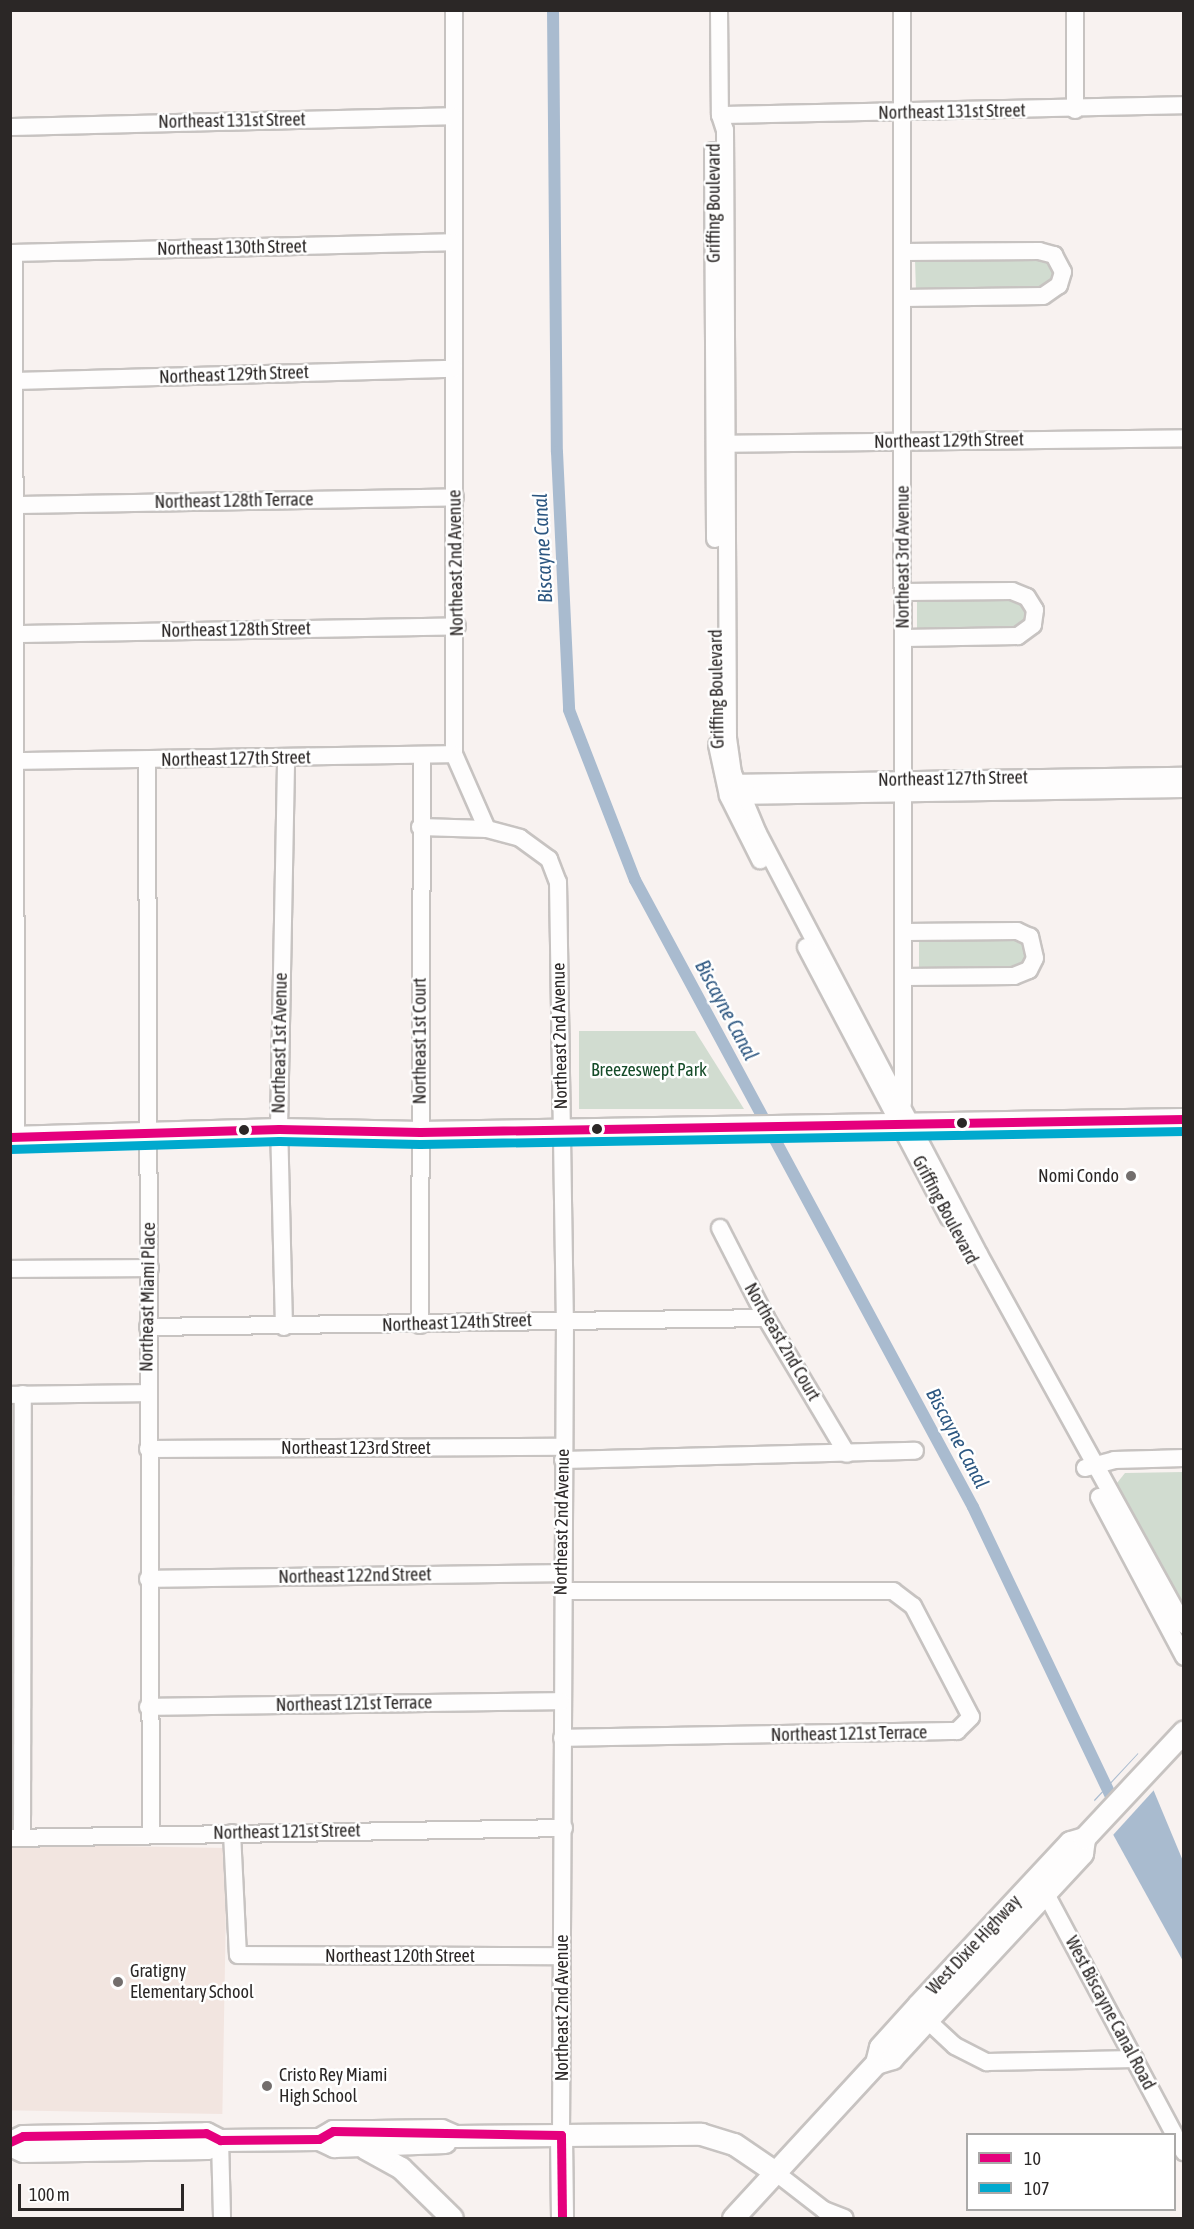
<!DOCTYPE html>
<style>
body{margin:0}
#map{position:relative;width:1194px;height:2229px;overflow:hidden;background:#f8f2f0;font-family:"Asap Condensed",sans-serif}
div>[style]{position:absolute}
.built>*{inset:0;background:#f2e5e0;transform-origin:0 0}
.green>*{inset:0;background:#d1dcd0}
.water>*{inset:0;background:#a9bbcf}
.pier>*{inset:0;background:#f8f2f0}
.canal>*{height:12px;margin:-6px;padding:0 6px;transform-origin:6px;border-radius:6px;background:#a9bbcf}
.roads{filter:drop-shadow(2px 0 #c7c3c1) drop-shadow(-2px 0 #c7c3c1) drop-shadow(0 2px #c7c3c1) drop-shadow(0 -2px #c7c3c1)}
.minor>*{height:16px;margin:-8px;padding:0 8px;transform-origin:8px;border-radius:8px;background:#fefdfd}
.major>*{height:21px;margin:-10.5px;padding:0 10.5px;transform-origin:10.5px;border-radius:10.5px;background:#fefdfd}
.bus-1>*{height:9px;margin:-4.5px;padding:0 4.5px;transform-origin:4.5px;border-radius:4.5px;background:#e5007d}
.bus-2>*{height:9px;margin:-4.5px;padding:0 4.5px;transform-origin:4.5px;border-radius:4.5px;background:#00a9ce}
.dots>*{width:16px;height:16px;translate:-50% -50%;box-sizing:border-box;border:3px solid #fff;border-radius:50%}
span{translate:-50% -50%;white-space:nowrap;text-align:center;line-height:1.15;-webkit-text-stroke:5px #fff;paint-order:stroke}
.street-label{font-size:18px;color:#2b2726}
.park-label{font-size:18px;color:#154c29}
.poi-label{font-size:18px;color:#2b2726}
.right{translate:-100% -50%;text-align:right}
.left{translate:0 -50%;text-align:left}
.water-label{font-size:20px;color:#2d5781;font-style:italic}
.frame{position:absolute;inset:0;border:12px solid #2b2726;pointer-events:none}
.legend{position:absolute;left:966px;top:2133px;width:210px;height:78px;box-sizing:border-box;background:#fff;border:2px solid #aaa9a8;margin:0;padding:8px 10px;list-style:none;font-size:18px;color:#2b2726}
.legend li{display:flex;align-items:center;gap:12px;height:30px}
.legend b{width:30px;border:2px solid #aaa9a8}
.scale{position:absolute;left:18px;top:2184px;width:166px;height:27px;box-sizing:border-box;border:3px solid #2b2726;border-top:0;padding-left:8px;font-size:18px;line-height:21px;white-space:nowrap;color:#2b2726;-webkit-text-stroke:4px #fff;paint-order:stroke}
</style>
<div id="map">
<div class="built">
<i style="left:227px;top:1848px;width:266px;height:217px;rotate:91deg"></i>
</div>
<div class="green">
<i style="clip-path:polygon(1039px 254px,1057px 265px,1052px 288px,916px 292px,915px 259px)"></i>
<i style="clip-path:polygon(1007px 594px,1030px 605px,1024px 629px,917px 631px,917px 599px)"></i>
<i style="clip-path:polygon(1007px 934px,1030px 944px,1025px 968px,919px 971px,919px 937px)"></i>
<i style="clip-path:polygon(579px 1031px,695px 1031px,744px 1109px,579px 1109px)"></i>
<i style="clip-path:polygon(1183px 1472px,1183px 1611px,1113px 1488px,1125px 1473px)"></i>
</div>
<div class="water">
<i style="clip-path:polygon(1138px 1753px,1183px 1861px,1183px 1961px,1094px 1800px)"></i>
</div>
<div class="pier">
<i style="clip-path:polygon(1140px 1752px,1154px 1790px,1113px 1835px,1093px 1803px)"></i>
</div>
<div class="canal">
<i style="left:553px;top:10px;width:442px;rotate:89.5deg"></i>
<i style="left:557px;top:452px;width:258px;rotate:87.3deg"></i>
<i style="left:569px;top:710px;width:182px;rotate:68.8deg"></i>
<i style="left:635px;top:880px;width:712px;rotate:61.67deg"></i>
<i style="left:973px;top:1507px;width:325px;rotate:64.5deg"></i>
</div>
<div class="roads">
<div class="minor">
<i style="left:454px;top:10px;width:744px;rotate:90deg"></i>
<i style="left:454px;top:754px;width:82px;rotate:66.3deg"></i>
<i style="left:487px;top:829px;width:34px;rotate:15deg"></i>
<i style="left:520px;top:838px;width:36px;rotate:36deg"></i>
<i style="left:549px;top:859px;width:25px;rotate:69deg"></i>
<i style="left:558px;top:882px;width:436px;rotate:89.1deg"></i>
<i style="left:565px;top:1318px;width:817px;rotate:90.28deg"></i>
<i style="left:719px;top:10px;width:105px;rotate:89.5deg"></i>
<i style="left:720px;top:115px;width:16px;rotate:72deg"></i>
<i style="left:725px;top:130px;width:608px;rotate:89.72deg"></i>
<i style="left:728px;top:738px;width:35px;rotate:82deg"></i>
<i style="left:733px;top:773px;width:65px;rotate:67.4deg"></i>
<i style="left:758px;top:833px;width:475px;rotate:62.3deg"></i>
<i style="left:979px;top:1254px;width:424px;rotate:61.1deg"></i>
<i style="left:902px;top:10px;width:1093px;rotate:89.95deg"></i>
<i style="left:1075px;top:10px;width:100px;rotate:90deg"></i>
<i style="left:720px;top:115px;width:464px;rotate:-1.2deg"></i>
<i style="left:10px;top:127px;width:443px;rotate:-1.4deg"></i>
<i style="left:713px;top:151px;width:388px;rotate:89.7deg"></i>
<i style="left:903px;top:252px;width:136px;rotate:-0.4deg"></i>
<i style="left:1039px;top:251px;width:16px;rotate:15deg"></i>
<i style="left:1054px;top:255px;width:19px;rotate:62deg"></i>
<i style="left:1063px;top:272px;width:14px;rotate:107deg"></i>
<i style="left:1059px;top:285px;width:19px;rotate:145deg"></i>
<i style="left:1043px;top:296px;width:140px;rotate:179.2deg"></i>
<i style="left:10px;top:253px;width:444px;rotate:-1.4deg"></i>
<i style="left:14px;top:253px;width:884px;rotate:89.87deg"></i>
<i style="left:14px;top:381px;width:440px;rotate:-1.6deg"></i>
<i style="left:716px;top:444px;width:468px;rotate:-0.7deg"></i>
<i style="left:13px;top:505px;width:442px;rotate:-1deg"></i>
<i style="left:904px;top:592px;width:108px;rotate:-0.5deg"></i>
<i style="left:1012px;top:591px;width:16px;rotate:22deg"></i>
<i style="left:1027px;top:597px;width:15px;rotate:58deg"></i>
<i style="left:1035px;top:610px;width:15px;rotate:98deg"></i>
<i style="left:1033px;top:625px;width:19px;rotate:144deg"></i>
<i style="left:1018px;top:636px;width:114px;rotate:179deg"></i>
<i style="left:15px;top:634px;width:442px;rotate:-1deg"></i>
<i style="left:717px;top:745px;width:52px;rotate:77.8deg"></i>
<i style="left:728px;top:796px;width:72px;rotate:63.4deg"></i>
<i style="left:147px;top:760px;width:1075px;rotate:89.79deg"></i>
<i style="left:17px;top:761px;width:437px;rotate:-0.9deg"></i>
<i style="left:728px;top:783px;width:456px;rotate:-0.9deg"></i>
<i style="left:732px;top:796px;width:452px;rotate:-0.9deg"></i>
<i style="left:420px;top:827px;width:67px;rotate:1.7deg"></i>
<i style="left:806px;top:947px;width:306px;rotate:62.2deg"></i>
<i style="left:904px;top:977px;width:110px;rotate:-0.5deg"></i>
<i style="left:1014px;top:976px;width:16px;rotate:-22deg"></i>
<i style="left:1029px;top:970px;width:13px;rotate:-63deg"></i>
<i style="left:1035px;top:958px;width:22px;rotate:-103deg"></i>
<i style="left:1030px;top:937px;width:14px;rotate:-155deg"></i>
<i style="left:1017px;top:931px;width:113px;rotate:179.5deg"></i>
<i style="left:720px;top:1228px;width:101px;rotate:62.9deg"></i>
<i style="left:766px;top:1318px;width:158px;rotate:59.2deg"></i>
<i style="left:10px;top:1269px;width:140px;rotate:-0.4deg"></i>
<i style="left:420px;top:1325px;width:569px;rotate:-89.8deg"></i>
<i style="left:148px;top:1327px;width:618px;rotate:-0.83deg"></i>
<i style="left:284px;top:1327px;width:198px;rotate:-91.4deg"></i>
<i style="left:279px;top:1129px;width:370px;rotate:-88.9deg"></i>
<i style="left:10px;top:1395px;width:137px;rotate:-0.8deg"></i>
<i style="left:148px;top:1449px;width:415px;rotate:-0.3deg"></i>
<i style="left:563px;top:1460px;width:352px;rotate:-1.5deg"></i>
<i style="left:1085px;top:1468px;width:30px;rotate:-15deg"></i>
<i style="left:1114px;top:1460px;width:70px;rotate:-1.6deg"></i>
<i style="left:1099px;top:1497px;width:181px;rotate:62deg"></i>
<i style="left:148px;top:1579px;width:414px;rotate:-0.8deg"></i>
<i style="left:562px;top:1591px;width:331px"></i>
<i style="left:893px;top:1591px;width:25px;rotate:37deg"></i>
<i style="left:913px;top:1606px;width:125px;rotate:62.4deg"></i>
<i style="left:971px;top:1717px;width:20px;rotate:135deg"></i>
<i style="left:957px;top:1731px;width:395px;rotate:179deg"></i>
<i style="left:148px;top:1707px;width:413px;rotate:-0.8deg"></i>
<i style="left:232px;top:1833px;width:122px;rotate:87.2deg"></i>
<i style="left:238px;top:1955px;width:324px;rotate:0.2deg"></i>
<i style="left:10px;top:1838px;width:554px;rotate:-1.03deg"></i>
<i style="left:22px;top:1838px;width:444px;rotate:-89.9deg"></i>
<i style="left:1045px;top:1892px;width:274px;rotate:61.9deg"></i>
<i style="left:927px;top:2020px;width:38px;rotate:43deg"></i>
<i style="left:955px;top:2046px;width:36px;rotate:27deg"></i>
<i style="left:987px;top:2062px;width:148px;rotate:-1.2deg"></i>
<i style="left:1174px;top:2135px;width:20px;rotate:60deg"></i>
<i style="left:220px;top:2140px;width:78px;rotate:88.5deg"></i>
<i style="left:775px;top:2172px;width:62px;rotate:37.8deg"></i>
<i style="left:824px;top:2210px;width:22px;rotate:21deg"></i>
</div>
<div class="major">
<i style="left:10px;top:1137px;width:269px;rotate:-1.7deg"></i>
<i style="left:279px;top:1129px;width:141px;rotate:1.2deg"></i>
<i style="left:420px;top:1132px;width:764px;rotate:-0.97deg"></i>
<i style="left:876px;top:2063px;width:16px;rotate:-76deg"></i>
<i style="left:880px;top:2047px;width:57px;rotate:-47.9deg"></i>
<i style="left:918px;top:2005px;width:223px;rotate:-47deg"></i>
<i style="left:1070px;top:1842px;width:15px;rotate:-16deg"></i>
<i style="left:561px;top:2135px;width:83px;rotate:89.3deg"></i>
<i style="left:319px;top:2139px;width:17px;rotate:25deg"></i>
<i style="left:334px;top:2146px;width:111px;rotate:-2.1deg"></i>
<i style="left:10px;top:2142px;width:14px;rotate:-25deg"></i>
<i style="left:23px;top:2136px;width:183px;rotate:-0.9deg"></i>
<i style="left:206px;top:2133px;width:16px;rotate:27deg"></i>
<i style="left:220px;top:2140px;width:99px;rotate:-0.6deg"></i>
<i style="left:319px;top:2139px;width:16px;rotate:-30deg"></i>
<i style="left:333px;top:2131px;width:40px"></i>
<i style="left:373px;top:2131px;width:68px;rotate:-0.8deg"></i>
<i style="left:441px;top:2130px;width:15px;rotate:23deg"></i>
<i style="left:455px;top:2136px;width:246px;rotate:-0.5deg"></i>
<i style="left:701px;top:2134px;width:34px;rotate:17deg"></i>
<i style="left:734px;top:2144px;width:50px;rotate:34.3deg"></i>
<i style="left:10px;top:2145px;width:14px;rotate:25deg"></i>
<i style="left:23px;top:2151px;width:184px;rotate:-0.9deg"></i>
<i style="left:207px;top:2148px;width:15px;rotate:-32deg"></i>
<i style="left:365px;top:2148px;width:41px;rotate:29.1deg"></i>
<i style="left:401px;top:2168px;width:71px;rotate:44.4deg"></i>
<i style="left:733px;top:2218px;width:211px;rotate:-47.3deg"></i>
<i style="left:876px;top:2063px;width:17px;rotate:-17deg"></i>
<i style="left:892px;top:2058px;width:52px;rotate:-47.4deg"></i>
<i style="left:927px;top:2020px;width:228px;rotate:-47.1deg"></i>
<i style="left:1082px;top:1853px;width:15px;rotate:-82deg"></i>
<i style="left:1084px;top:1838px;width:146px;rotate:-46.9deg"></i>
</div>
</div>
<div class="bus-1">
<i style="left:10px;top:1137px;width:269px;rotate:-1.7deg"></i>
<i style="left:279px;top:1129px;width:141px;rotate:1.2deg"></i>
<i style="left:420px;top:1132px;width:764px;rotate:-0.97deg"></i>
<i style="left:10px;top:2142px;width:14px;rotate:-25deg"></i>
<i style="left:23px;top:2136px;width:183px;rotate:-0.9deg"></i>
<i style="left:206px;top:2133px;width:16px;rotate:27deg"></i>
<i style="left:220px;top:2140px;width:99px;rotate:-0.6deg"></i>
<i style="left:319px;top:2139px;width:16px;rotate:-30deg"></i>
<i style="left:333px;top:2131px;width:228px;rotate:1deg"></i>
<i style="left:561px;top:2135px;width:83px;rotate:89.3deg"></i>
</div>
<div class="bus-2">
<i style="left:10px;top:1149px;width:269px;rotate:-1.7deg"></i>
<i style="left:279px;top:1141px;width:141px;rotate:1.2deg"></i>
<i style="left:420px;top:1144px;width:764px;rotate:-0.97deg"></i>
</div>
<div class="dots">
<i style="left:962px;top:1123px;background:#2b2726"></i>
<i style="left:597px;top:1129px;background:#2b2726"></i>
<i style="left:244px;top:1130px;background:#2b2726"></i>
<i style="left:1131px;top:1176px;background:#736e6d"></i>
<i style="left:118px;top:1982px;background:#736e6d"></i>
<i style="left:267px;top:2086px;background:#736e6d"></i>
</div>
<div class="street-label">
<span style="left:952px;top:112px;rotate:-1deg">Northeast 131st Street</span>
<span style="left:232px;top:121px;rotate:-1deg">Northeast 131st Street</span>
<span style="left:714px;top:203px;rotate:-90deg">Griffing Boulevard</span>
<span style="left:232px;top:248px;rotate:-1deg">Northeast 130th Street</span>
<span style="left:234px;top:375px;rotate:-2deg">Northeast 129th Street</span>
<span style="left:949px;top:441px;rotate:-1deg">Northeast 129th Street</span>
<span style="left:234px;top:501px;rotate:-1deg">Northeast 128th Terrace</span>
<span style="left:903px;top:557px;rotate:-90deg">Northeast 3rd Avenue</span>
<span style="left:456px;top:563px;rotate:-91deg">Northeast 2nd Avenue</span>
<span style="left:236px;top:630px;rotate:-1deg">Northeast 128th Street</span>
<span style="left:717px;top:689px;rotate:-91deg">Griffing Boulevard</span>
<span style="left:236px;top:759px;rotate:-1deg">Northeast 127th Street</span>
<span style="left:953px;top:779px;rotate:-1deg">Northeast 127th Street</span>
<span style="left:560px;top:1036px;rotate:-91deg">Northeast 2nd Avenue</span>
<span style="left:420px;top:1041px;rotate:-90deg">Northeast 1st Court</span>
<span style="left:280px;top:1043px;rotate:-89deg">Northeast 1st Avenue</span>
<span style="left:945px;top:1210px;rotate:62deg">Griffing Boulevard</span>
<span style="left:148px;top:1297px;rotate:-89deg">Northeast Miami Place</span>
<span style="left:457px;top:1323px;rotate:-2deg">Northeast 124th Street</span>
<span style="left:782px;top:1342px;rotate:60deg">Northeast 2nd Court</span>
<span style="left:356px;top:1448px">Northeast 123rd Street</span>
<span style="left:562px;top:1522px;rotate:-89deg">Northeast 2nd Avenue</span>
<span style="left:355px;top:1576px;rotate:-1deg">Northeast 122nd Street</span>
<span style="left:354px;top:1704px;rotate:-1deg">Northeast 121st Terrace</span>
<span style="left:849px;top:1734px;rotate:-1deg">Northeast 121st Terrace</span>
<span style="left:287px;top:1832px;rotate:-1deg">Northeast 121st Street</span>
<span style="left:974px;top:1945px;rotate:-47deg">West Dixie Highway</span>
<span style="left:400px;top:1956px">Northeast 120th Street</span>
<span style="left:562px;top:2008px;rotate:-90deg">Northeast 2nd Avenue</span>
<span style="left:1110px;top:2013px;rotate:62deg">West Biscayne Canal Road</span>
</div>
<div class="park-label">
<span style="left:649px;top:1070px">Breezeswept Park</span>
</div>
<div class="poi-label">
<span class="right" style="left:1119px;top:1176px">Nomi Condo</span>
<span class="left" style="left:130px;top:1982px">Gratigny<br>Elementary School</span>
<span class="left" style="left:279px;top:2086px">Cristo Rey Miami<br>High School</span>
</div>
<div class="water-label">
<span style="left:542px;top:548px;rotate:-93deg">Biscayne Canal</span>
<span style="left:727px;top:1010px;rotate:62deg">Biscayne Canal</span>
<span style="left:958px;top:1438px;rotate:62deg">Biscayne Canal</span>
</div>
<div class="frame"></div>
<ul class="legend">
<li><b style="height:8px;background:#e5007d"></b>10</li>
<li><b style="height:8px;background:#00a9ce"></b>107</li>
</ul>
<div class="scale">100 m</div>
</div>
